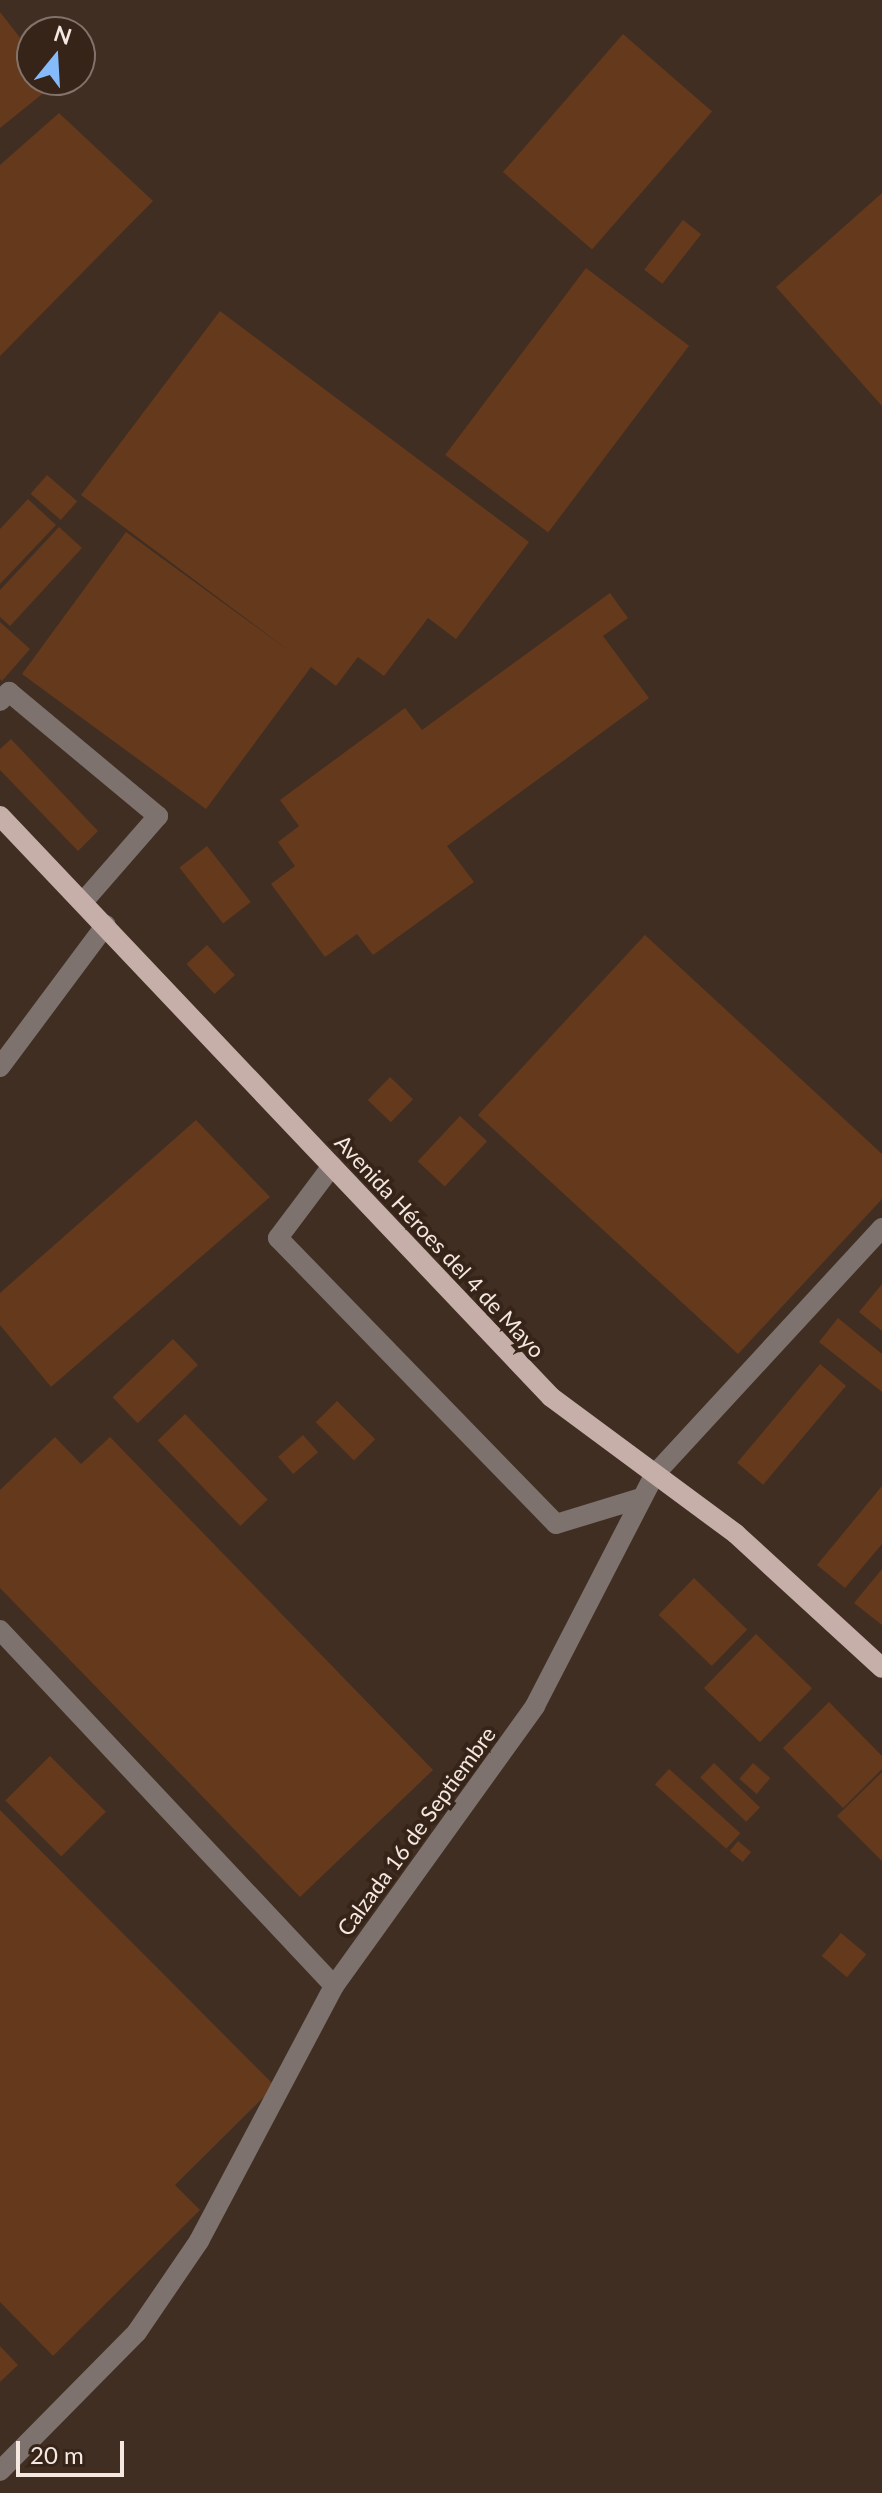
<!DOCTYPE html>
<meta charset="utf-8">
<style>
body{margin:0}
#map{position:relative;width:882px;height:2493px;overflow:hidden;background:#412e23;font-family:Lato,sans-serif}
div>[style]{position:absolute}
.building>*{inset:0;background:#64391c;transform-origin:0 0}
.minor>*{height:20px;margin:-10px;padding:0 10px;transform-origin:10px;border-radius:10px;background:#7d726e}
.major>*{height:20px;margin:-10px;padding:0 10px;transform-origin:10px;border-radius:10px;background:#c7afa9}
span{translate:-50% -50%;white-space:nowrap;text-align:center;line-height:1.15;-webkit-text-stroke:8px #362419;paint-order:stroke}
.street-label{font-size:22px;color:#f4e8e0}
.north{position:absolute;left:16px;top:16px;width:80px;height:80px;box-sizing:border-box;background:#362419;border:2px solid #827269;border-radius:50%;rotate:18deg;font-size:22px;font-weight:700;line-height:32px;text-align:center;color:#f4e8e0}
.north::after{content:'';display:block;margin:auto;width:28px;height:36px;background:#86bbfb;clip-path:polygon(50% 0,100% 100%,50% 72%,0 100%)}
.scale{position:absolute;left:16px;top:2441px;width:108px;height:36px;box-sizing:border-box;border:4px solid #f4e8e0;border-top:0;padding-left:10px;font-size:24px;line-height:28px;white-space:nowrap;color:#f4e8e0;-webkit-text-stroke:6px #362419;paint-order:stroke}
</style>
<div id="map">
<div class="building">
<i style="clip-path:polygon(0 12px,32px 53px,32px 80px,56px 83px,0 128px)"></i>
<i style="left:623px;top:34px;width:118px;height:183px;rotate:41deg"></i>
<i style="clip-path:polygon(59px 113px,153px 201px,0 356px,0 165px)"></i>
<i style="clip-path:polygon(882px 193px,882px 406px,776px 287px)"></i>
<i style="left:683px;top:220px;width:23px;height:63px;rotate:38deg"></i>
<i style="left:586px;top:268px;width:129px;height:234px;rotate:37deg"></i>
<i style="clip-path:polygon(220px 311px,529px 542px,456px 639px,428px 618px,384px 676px,358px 657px,336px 686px,311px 667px,206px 809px,22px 674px,126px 532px,288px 650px,81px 495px)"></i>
<i style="left:47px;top:475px;width:40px;height:25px;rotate:41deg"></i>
<i style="clip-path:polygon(28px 499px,56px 525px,0 584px,0 529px)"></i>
<i style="clip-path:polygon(59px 527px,82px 548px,10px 626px,0 617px,0 590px)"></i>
<i style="clip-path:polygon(610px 593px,628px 618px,603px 636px,649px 698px,447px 846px,474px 882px,373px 955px,357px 934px,325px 957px,271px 884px,295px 866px,278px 842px,299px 826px,280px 800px,405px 708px,422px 730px)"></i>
<i style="clip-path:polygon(0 622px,30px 649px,2px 681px,0 679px)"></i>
<i style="clip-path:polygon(11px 739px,98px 831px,78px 851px,0 770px,0 749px)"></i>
<i style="left:207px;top:846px;width:71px;height:35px;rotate:52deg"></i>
<i style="clip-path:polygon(645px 935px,882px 1154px,882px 1199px,738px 1354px,478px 1115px)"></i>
<i style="left:207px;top:945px;width:41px;height:28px;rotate:47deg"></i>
<i style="left:390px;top:1077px;width:32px;height:32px;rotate:44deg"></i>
<i style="left:460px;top:1116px;width:37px;height:62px;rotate:43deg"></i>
<i style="clip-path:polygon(196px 1120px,270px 1197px,51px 1387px,0 1325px,0 1293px)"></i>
<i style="clip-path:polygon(882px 1284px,882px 1331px,859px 1312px)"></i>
<i style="clip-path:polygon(838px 1318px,882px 1354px,882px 1392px,819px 1342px)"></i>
<i style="left:173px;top:1339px;width:36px;height:84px;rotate:46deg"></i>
<i style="left:820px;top:1364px;width:34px;height:129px;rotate:40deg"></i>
<i style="left:337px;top:1401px;width:54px;height:30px;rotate:45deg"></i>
<i style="left:185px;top:1414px;width:119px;height:38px;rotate:46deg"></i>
<i style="left:303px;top:1435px;width:23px;height:33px;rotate:49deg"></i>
<i style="clip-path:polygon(55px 1437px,81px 1464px,110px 1437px,433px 1770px,300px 1897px,0 1588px,0 1490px)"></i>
<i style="clip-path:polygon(882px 1486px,882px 1544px,845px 1588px,817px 1565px)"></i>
<i style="clip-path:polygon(882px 1569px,882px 1625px,854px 1603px)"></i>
<i style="left:694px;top:1578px;width:74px;height:51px;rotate:44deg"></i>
<i style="left:756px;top:1634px;width:78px;height:75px;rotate:44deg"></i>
<i style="clip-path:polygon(829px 1702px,882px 1756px,882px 1769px,843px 1808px,783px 1748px)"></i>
<i style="left:50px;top:1756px;width:79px;height:63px;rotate:45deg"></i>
<i style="left:714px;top:1763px;width:64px;height:20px;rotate:44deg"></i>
<i style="left:753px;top:1763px;width:23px;height:21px;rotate:41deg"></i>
<i style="left:669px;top:1769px;width:96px;height:21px;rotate:42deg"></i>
<i style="clip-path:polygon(882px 1772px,882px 1861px,837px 1816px)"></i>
<i style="clip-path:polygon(0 1810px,275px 2086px,175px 2185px,200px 2210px,53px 2356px,0 2302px)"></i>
<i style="left:738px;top:1841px;width:17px;height:13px;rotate:40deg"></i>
<i style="left:841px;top:1933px;width:33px;height:30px;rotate:40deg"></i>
<i style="clip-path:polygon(0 2346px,18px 2365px,0 2382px)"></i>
</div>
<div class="minor">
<i style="left:0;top:701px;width:13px;rotate:-45deg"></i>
<i style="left:9px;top:692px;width:194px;rotate:39.8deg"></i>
<i style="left:158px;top:816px;width:114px;rotate:131.1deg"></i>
<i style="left:0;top:1067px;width:177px;rotate:-53.3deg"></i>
<i style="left:332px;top:1166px;width:90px;rotate:126.9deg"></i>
<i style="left:278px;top:1238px;width:399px;rotate:45.8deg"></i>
<i style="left:556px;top:1524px;width:86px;rotate:-17deg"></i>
<i style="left:0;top:1630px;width:488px;rotate:46.8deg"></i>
<i style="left:0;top:2471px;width:195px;rotate:-45.4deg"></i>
<i style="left:137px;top:2332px;width:110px;rotate:-55.7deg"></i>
<i style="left:199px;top:2241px;width:289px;rotate:-62.1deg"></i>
<i style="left:334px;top:1986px;width:345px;rotate:-54.3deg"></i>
<i style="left:535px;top:1706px;width:261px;rotate:-62.7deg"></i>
<i style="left:655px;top:1474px;width:335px;rotate:-47.3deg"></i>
</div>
<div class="major">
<i style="left:0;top:816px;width:801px;rotate:46.52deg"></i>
<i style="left:551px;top:1397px;width:230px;rotate:36.5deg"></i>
<i style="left:736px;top:1534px;width:198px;rotate:42.5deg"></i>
</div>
<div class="street-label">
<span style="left:440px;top:1246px;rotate:47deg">Avenida Héroes del 4 de Mayo</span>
<span style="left:416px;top:1831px;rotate:-54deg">Calzada 16 de Septiembre</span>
</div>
<div class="north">N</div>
<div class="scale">20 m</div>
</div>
